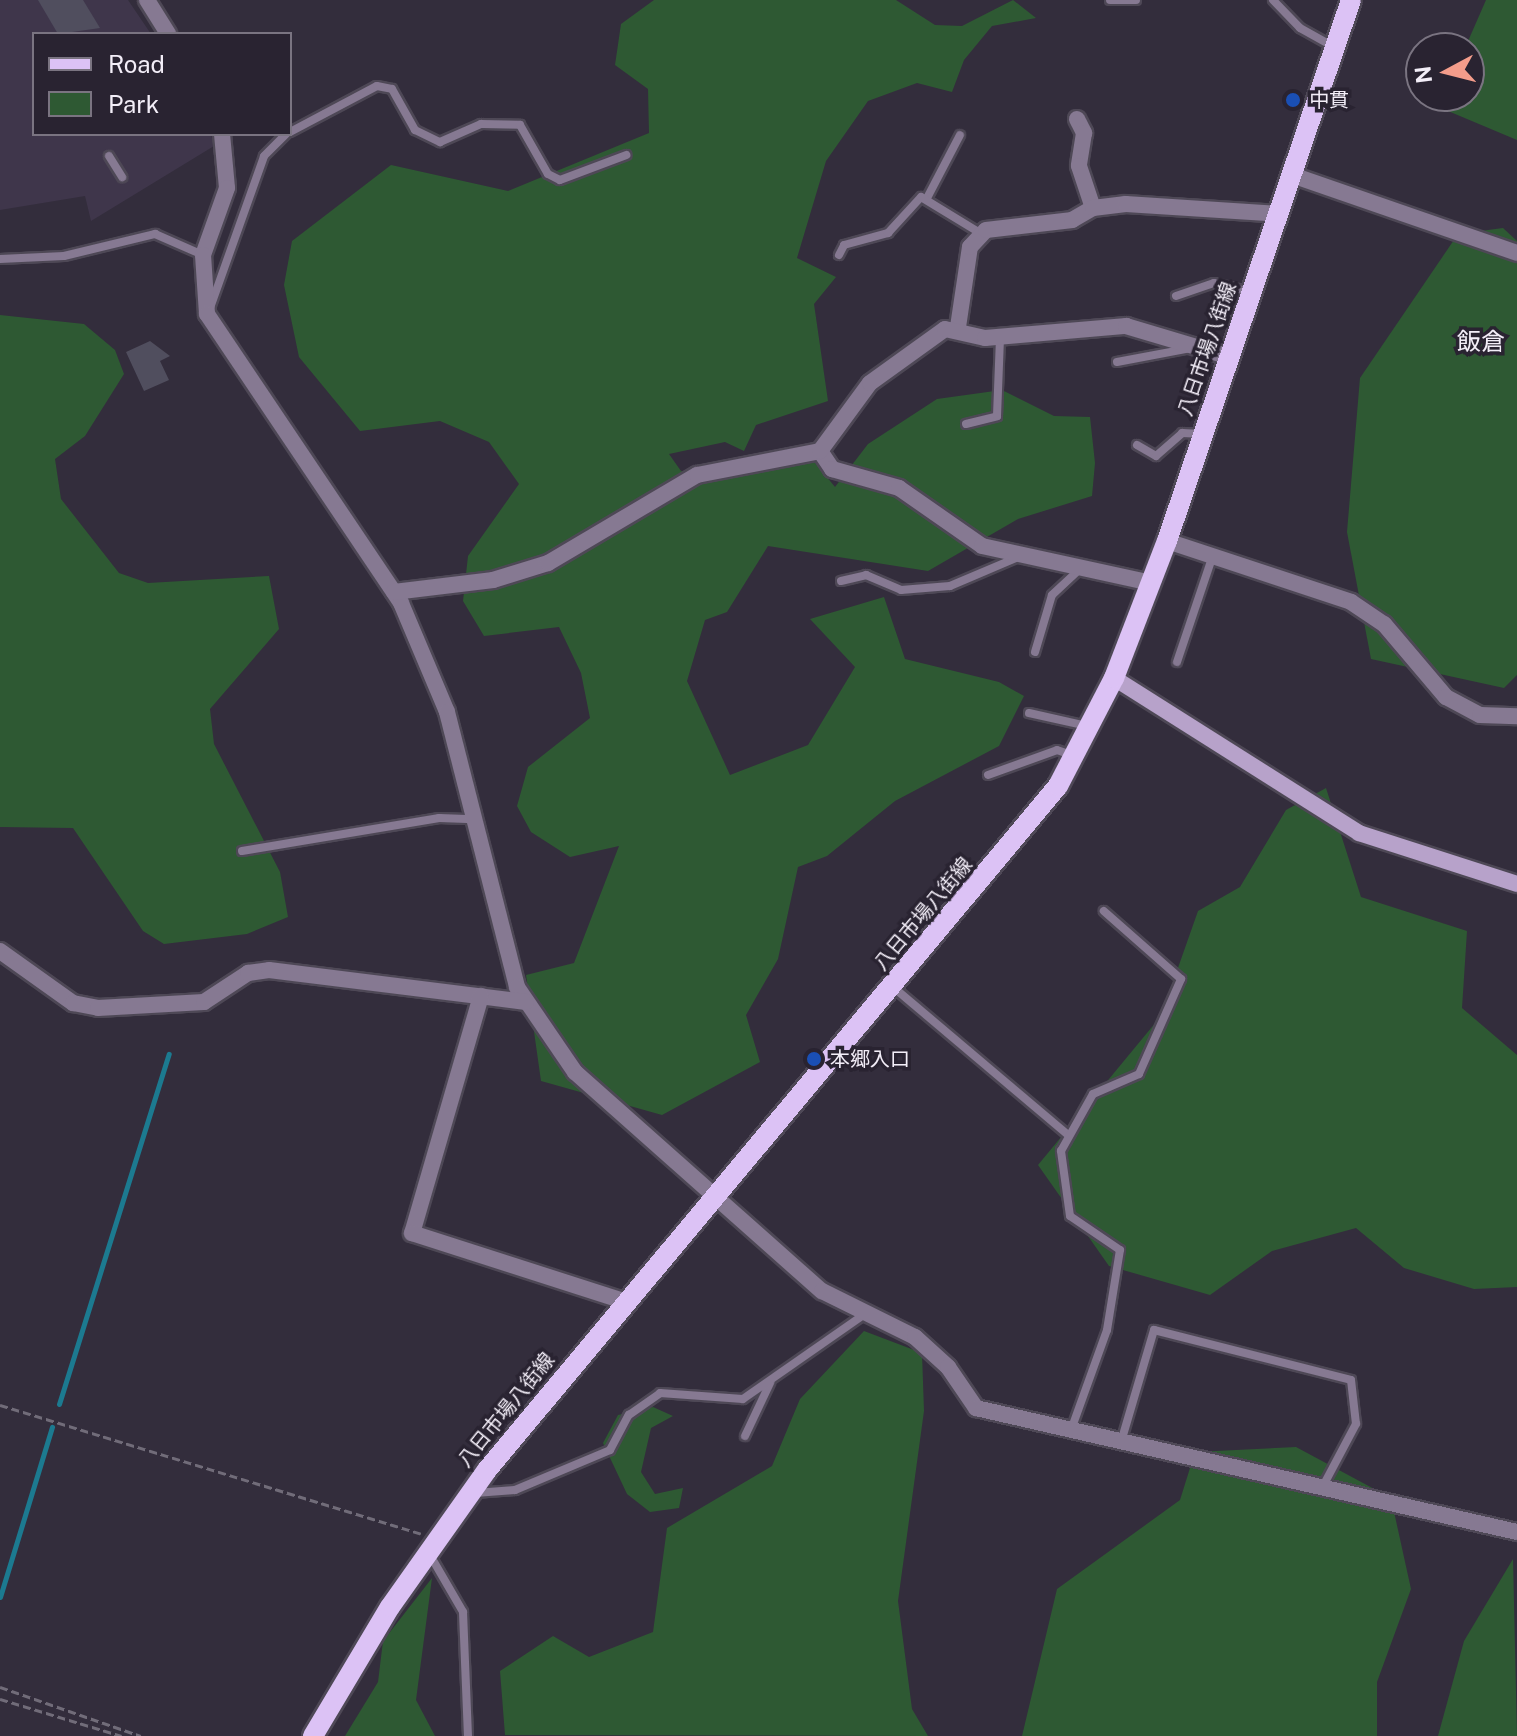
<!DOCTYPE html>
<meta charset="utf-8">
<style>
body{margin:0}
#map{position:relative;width:1517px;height:1736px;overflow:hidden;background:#332d3c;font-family:"Public Sans","Noto Sans JP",sans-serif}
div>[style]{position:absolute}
.built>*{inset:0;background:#3f364b}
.green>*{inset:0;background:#2e5933}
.stream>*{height:5px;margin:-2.5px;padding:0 2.5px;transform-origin:2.5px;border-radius:2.5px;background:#1c7a90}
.building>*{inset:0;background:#504e5e}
.path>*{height:3px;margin-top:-1.5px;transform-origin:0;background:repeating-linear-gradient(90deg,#716c79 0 8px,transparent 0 12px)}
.roads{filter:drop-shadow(2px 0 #4e4856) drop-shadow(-2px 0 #4e4856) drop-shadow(0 2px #4e4856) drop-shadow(0 -2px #4e4856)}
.lane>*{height:8px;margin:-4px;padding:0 4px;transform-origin:4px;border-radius:4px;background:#867992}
.street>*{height:16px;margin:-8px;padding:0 8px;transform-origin:8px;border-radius:8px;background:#867992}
.secondary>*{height:16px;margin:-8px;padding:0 8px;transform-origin:8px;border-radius:8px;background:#b7a2ca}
.primary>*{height:20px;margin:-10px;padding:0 10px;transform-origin:10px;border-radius:10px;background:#dcc2f5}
.dots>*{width:22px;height:22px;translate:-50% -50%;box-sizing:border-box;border:4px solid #292331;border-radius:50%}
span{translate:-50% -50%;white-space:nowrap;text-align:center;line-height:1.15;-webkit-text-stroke:7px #292331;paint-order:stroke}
.poi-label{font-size:20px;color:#f3eef8}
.left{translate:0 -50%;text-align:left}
.street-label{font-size:20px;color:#f3eef8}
.quarter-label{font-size:24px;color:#f3eef8}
.legend{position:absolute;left:32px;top:32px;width:260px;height:104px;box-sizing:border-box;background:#292331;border:2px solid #7a7481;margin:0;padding:10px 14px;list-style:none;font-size:24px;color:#f3eef8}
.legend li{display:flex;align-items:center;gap:16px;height:40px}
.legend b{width:40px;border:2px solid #7a7481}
.north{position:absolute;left:1405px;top:32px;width:80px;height:80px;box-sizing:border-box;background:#292331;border:2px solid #7a7481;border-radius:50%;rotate:263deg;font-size:22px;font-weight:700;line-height:32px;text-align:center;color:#f3eef8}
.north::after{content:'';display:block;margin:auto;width:28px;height:36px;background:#f49d8b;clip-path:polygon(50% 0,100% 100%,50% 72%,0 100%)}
</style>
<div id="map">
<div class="built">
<i style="clip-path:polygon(0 0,128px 0,151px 34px,34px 34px,34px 134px,211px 134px,214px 146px,91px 221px,85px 196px,0 210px)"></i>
</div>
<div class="green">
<i style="clip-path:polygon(654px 0,896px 0,935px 25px,962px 26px,1013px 0,1036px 18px,992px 26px,964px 60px,952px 92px,917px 83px,868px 101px,826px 161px,797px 258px,836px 277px,814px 304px,828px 401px,756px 425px,744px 451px,725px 442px,669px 454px,681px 471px,727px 474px,813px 460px,835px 487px,868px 444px,937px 399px,1002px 390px,1054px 416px,1090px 417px,1095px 463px,1092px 496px,1018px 519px,928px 571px,768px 546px,727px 612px,705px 620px,687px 681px,730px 775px,808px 745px,855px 667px,810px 619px,884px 597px,905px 659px,999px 682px,1024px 696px,999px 746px,895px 801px,827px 856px,798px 867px,778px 959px,746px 1015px,760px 1062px,662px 1115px,541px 1081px,526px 975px,574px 963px,619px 846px,570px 857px,531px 832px,517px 806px,528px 767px,590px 718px,581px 673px,559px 627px,484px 636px,463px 601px,468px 556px,519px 484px,489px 442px,440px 421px,360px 431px,299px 357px,284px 285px,292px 241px,391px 165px,508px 191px,649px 133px,648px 89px,615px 65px,621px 24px)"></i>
<i style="clip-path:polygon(1486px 0,1517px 0,1517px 140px,1448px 111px,1449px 96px,1469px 96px,1465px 48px)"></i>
<i style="clip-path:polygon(1503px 228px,1517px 241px,1517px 675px,1504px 688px,1371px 659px,1347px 532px,1360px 378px,1458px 234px)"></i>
<i style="clip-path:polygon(0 315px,84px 324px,115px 350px,124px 374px,85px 436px,55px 459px,61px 499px,119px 573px,148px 583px,269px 576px,279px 629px,210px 709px,214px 744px,280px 872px,288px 917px,247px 934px,164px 944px,143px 931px,73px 828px,0 827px)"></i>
<i style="clip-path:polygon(1326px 788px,1361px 897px,1467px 931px,1462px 1008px,1517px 1055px,1517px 1287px,1474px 1289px,1404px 1268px,1356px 1228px,1272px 1251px,1210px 1295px,1109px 1266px,1038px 1165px,1161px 1016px,1198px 911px,1240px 887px,1286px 810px)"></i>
<i style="clip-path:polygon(864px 1331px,922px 1353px,924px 1411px,898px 1601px,912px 1709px,928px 1736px,505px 1735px,500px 1671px,553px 1636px,589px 1657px,653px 1632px,667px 1528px,772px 1466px,800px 1399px)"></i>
<i style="clip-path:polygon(653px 1407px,673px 1416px,651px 1428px,641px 1472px,655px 1494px,683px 1488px,679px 1508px,650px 1512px,627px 1494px,603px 1443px,618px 1415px)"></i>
<i style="clip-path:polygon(1296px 1447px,1391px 1498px,1411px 1589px,1377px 1682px,1377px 1736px,1022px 1736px,1057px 1589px,1180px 1500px,1195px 1452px)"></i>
<i style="clip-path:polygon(1513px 1559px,1517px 1736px,1438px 1736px,1464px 1641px)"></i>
<i style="clip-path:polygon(432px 1578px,416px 1700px,435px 1736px,345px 1736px,378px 1682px,383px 1641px)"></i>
</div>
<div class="stream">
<i style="left:59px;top:1404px;width:367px;rotate:-72.6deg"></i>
<i style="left:0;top:1597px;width:178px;rotate:-73deg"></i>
</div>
<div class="building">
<i style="clip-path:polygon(38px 0,83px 0,100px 28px,58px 34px)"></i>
<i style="clip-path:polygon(150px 341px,170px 356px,160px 361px,169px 380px,144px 391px,126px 352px)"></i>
</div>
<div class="path">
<i style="left:0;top:1405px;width:440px;rotate:17deg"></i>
<i style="left:0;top:1687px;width:149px;rotate:19.2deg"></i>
<i style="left:0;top:1699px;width:127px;rotate:16.9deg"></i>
</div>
<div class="roads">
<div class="lane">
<i style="left:1110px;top:0;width:26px"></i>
<i style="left:1273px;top:0;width:39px;rotate:46deg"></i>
<i style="left:1300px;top:28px;width:39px;rotate:29deg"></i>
<i style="left:290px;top:132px;width:98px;rotate:-27.9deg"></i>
<i style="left:377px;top:86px;width:15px;rotate:11deg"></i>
<i style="left:392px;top:89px;width:47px;rotate:60.7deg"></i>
<i style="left:415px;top:130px;width:28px;rotate:26deg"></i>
<i style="left:440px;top:142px;width:45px;rotate:-23.7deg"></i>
<i style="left:481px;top:124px;width:39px;rotate:1deg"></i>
<i style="left:520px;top:125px;width:56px;rotate:60.3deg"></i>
<i style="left:548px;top:174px;width:13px;rotate:27deg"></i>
<i style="left:560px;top:180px;width:71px;rotate:-20.7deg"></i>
<i style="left:109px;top:156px;width:25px;rotate:58deg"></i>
<i style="left:927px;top:198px;width:71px;rotate:-62.4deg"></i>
<i style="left:839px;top:255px;width:11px;rotate:-63deg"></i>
<i style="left:844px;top:245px;width:46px;rotate:-15.3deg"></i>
<i style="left:888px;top:233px;width:49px;rotate:-47.5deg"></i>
<i style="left:921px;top:197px;width:69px;rotate:31.4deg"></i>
<i style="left:0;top:259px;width:64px;rotate:-2.7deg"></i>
<i style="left:64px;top:256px;width:94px;rotate:-13.6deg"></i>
<i style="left:155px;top:234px;width:52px;rotate:23.6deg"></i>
<i style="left:1176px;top:296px;width:40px;rotate:-18.9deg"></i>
<i style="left:1214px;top:283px;width:36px;rotate:14deg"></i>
<i style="left:210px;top:308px;width:161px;rotate:-70.4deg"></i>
<i style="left:264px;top:156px;width:31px;rotate:-45deg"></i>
<i style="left:1117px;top:362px;width:75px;rotate:-10.7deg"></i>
<i style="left:966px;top:424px;width:32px;rotate:-14deg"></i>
<i style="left:997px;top:416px;width:79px;rotate:-87.8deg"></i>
<i style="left:1137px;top:445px;width:22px;rotate:30deg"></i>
<i style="left:1156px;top:456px;width:35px;rotate:-41deg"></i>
<i style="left:1182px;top:433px;width:21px;rotate:3deg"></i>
<i style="left:841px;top:581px;width:26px;rotate:-13deg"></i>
<i style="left:866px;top:575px;width:38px;rotate:23deg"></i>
<i style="left:901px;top:590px;width:49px;rotate:-4.7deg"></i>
<i style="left:950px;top:586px;width:72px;rotate:-23deg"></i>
<i style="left:1035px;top:652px;width:59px;rotate:-73.4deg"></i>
<i style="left:1052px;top:595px;width:38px;rotate:-43deg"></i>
<i style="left:1177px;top:662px;width:110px;rotate:-71.4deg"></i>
<i style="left:1029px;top:713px;width:59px;rotate:12.6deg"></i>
<i style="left:988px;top:775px;width:73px;rotate:-19.9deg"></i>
<i style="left:1057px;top:750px;width:18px;rotate:19deg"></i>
<i style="left:242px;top:851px;width:200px;rotate:-9.5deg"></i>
<i style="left:439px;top:818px;width:35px;rotate:2deg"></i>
<i style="left:893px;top:987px;width:228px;rotate:40.2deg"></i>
<i style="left:1071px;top:1430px;width:106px;rotate:-70.2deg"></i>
<i style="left:1107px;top:1330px;width:81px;rotate:-80.8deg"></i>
<i style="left:1120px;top:1250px;width:60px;rotate:-145.8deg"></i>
<i style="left:1070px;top:1216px;width:66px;rotate:-97.9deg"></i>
<i style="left:1061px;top:1151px;width:65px;rotate:-60.7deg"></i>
<i style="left:1093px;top:1094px;width:50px;rotate:-23.5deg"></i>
<i style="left:1139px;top:1074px;width:104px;rotate:-66.1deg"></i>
<i style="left:1181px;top:979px;width:103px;rotate:-138.6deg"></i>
<i style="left:745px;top:1436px;width:59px;rotate:-64.7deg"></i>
<i style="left:1121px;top:1442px;width:117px;rotate:-73.6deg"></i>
<i style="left:1154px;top:1330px;width:203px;rotate:14.2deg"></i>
<i style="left:1351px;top:1380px;width:44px;rotate:83.5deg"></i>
<i style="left:1356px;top:1424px;width:72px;rotate:118deg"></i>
<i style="left:475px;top:1493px;width:40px;rotate:-4.3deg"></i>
<i style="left:515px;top:1490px;width:103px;rotate:-22.8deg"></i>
<i style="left:610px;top:1450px;width:40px;rotate:-62deg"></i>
<i style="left:629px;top:1415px;width:38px;rotate:-35deg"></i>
<i style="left:660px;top:1393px;width:83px;rotate:4.1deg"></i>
<i style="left:743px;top:1399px;width:145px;rotate:-34.9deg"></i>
<i style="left:430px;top:1555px;width:66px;rotate:59.9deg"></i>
<i style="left:463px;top:1612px;width:124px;rotate:87.7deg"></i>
</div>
<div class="street">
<i style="left:147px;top:0;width:40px;rotate:58deg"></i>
<i style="left:1077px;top:119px;width:16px;rotate:63deg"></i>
<i style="left:1084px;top:133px;width:33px;rotate:99deg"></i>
<i style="left:1079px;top:166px;width:44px;rotate:71.6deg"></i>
<i style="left:222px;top:134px;width:54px;rotate:84.7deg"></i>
<i style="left:227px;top:188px;width:71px;rotate:109.7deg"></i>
<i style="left:203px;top:255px;width:59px;rotate:86.1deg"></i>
<i style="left:207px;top:314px;width:348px;rotate:56.1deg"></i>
<i style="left:401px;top:603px;width:118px;rotate:67.1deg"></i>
<i style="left:447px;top:712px;width:284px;rotate:75.7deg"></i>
<i style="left:517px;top:987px;width:103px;rotate:55.7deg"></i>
<i style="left:575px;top:1072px;width:330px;rotate:41.6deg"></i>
<i style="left:822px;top:1291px;width:104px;rotate:26.3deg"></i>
<i style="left:915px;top:1337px;width:45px;rotate:42.3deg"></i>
<i style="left:948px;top:1367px;width:50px;rotate:55.7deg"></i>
<i style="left:976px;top:1408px;width:555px;rotate:12.91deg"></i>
<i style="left:1292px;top:175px;width:238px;rotate:19.1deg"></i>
<i style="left:958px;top:327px;width:81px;rotate:-81.5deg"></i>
<i style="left:970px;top:247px;width:23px;rotate:-47deg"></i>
<i style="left:986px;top:230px;width:87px;rotate:-6.6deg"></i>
<i style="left:1072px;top:220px;width:24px;rotate:-30deg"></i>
<i style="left:1093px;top:208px;width:33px;rotate:-7deg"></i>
<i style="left:1126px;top:204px;width:153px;rotate:3.7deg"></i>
<i style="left:820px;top:451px;width:22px;rotate:56deg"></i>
<i style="left:832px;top:469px;width:70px;rotate:15.8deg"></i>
<i style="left:899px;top:488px;width:101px;rotate:34.9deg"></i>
<i style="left:982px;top:546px;width:174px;rotate:12.3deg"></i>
<i style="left:1167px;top:541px;width:194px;rotate:18.3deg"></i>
<i style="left:1351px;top:602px;width:40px;rotate:34deg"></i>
<i style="left:1384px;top:624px;width:96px;rotate:49.7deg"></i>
<i style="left:1446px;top:697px;width:38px;rotate:28deg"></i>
<i style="left:1480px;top:715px;width:37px;rotate:2deg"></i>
<i style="left:394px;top:592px;width:100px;rotate:-6.9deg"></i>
<i style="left:493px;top:580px;width:58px;rotate:-17.2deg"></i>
<i style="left:548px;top:563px;width:173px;rotate:-30.6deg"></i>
<i style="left:697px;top:475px;width:125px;rotate:-11deg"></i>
<i style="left:820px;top:451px;width:84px;rotate:-53.7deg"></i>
<i style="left:870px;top:383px;width:92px;rotate:-35.8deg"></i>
<i style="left:945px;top:329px;width:41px;rotate:12.7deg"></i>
<i style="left:985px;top:338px;width:142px;rotate:-4.9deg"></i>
<i style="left:1126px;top:326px;width:109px;rotate:16.6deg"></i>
<i style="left:0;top:951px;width:90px;rotate:35.5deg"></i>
<i style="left:73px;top:1003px;width:25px;rotate:11deg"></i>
<i style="left:98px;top:1008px;width:106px;rotate:-3.2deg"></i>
<i style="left:204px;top:1002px;width:53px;rotate:-33.4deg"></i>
<i style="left:248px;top:973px;width:21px;rotate:-8deg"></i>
<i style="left:269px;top:970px;width:259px;rotate:7.1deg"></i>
<i style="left:481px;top:996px;width:247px;rotate:106.2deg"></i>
<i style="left:412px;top:1233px;width:226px;rotate:17.8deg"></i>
</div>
<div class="secondary">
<i style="left:1114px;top:678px;width:290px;rotate:32.3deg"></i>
<i style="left:1359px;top:833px;width:166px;rotate:17.9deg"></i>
</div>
<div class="primary">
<i style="left:313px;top:1736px;width:150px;rotate:-59.2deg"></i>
<i style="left:390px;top:1607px;width:168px;rotate:-54.7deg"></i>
<i style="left:487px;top:1470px;width:891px;rotate:-50.15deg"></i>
<i style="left:1058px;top:786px;width:122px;rotate:-62.6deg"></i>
<i style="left:1114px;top:678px;width:147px;rotate:-68.9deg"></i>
<i style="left:1167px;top:541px;width:571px;rotate:-71.22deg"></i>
</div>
</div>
<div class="dots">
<i style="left:1293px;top:100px;background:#1a4fb4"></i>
<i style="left:814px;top:1059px;background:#1a4fb4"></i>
</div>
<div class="poi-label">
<span class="left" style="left:1309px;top:100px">中貫</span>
<span class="left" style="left:830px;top:1059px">本郷入口</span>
</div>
<div class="street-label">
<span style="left:1207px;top:349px;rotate:-71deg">八日市場八街線</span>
<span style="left:923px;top:914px;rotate:-50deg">八日市場八街線</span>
<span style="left:506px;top:1410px;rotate:-51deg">八日市場八街線</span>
</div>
<div class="quarter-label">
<span style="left:1481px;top:342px">飯倉</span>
</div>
<ul class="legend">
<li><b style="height:10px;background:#dcc2f5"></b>Road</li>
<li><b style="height:22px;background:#2e5933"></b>Park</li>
</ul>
<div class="north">N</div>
</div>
